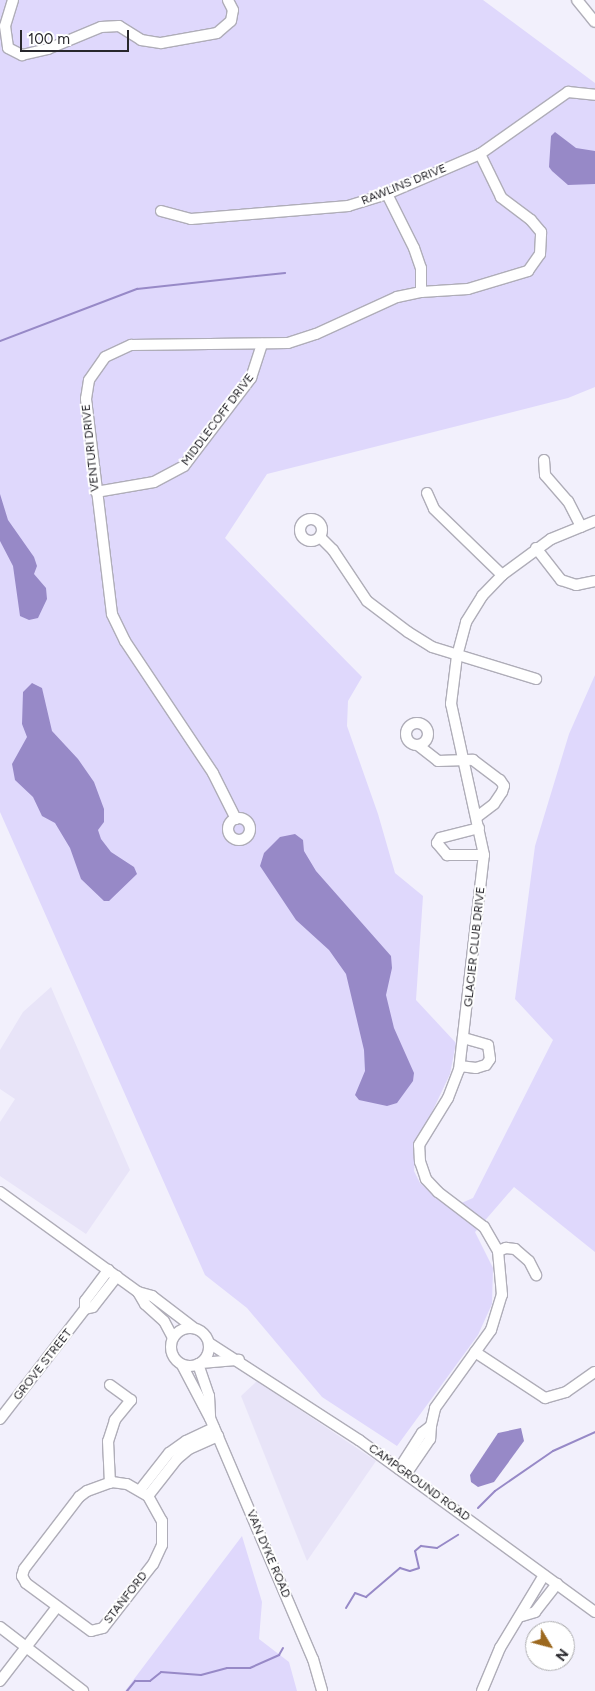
<!DOCTYPE html>
<style>
body{margin:0}
#map{position:relative;width:595px;height:1691px;overflow:hidden;background:#f2f0fc;font-family:Figtree,sans-serif}
div>[style]{position:absolute}
.built>*{inset:0;background:#e8e4f8}
.green>*{inset:0;background:#dfd8fc}
.water>*{inset:0;background:#9789c7}
.stream>*{height:2px;margin:-1px;padding:0 1px;transform-origin:1px;border-radius:1px;background:#9789c7}
.roads{filter:drop-shadow(1px 0 #afadb8) drop-shadow(-1px 0 #afadb8) drop-shadow(0 1px #afadb8) drop-shadow(0 -1px #afadb8)}
.minor>*{height:10px;margin:-5px;padding:0 5px;transform-origin:5px;border-radius:5px;background:#fff}
.minor>.ring{margin:-5px;padding:0;box-sizing:content-box;background:none;border:10px solid #fff;border-radius:50%}
span{translate:-50% -50%;white-space:nowrap;text-align:center;line-height:1.15;-webkit-text-stroke:4px #fff;paint-order:stroke}
.street-label{font-size:12px;color:#28272c}
.north{position:absolute;left:525px;top:1621px;width:50px;height:50px;box-sizing:border-box;background:#fff;border:1px solid #a9a9ab;border-radius:50%;rotate:127deg;font-size:14px;font-weight:700;line-height:20px;text-align:center;color:#28272c}
.north::after{content:'';display:block;margin:auto;width:18px;height:22px;background:#9c681f;clip-path:polygon(50% 0,100% 100%,50% 72%,0 100%)}
.scale{position:absolute;left:20px;top:30px;width:109px;height:22px;box-sizing:border-box;border:2px solid #28272c;border-top:0;padding-left:6px;font-size:15px;line-height:18px;white-space:nowrap;color:#28272c;-webkit-text-stroke:4px #fff;paint-order:stroke}
</style>
<div id="map">
<div class="built">
<i style="clip-path:polygon(51px 987px,130px 1170px,86px 1234px,0 1176px,0 1122px,15px 1099px,0 1089px,0 1050px,23px 1012px)"></i>
<i style="clip-path:polygon(257px 1381px,376px 1461px,307px 1561px,241px 1396px)"></i>
</div>
<div class="green">
<i style="clip-path:polygon(0 0,483px 0,595px 83px,595px 387px,568px 398px,267px 474px,225px 538px,362px 677px,348px 701px,347px 726px,378px 814px,395px 873px,423px 896px,416px 1000px,456px 1043px,450px 1074px,416px 1146px,414px 1171px,420px 1183px,450px 1208px,473px 1198px,553px 1040px,515px 999px,535px 846px,569px 734px,595px 675px,595px 1252px,514px 1187px,475px 1232px,493px 1268px,492px 1304px,478px 1335px,397px 1446px,322px 1397px,247px 1308px,205px 1275px,0 812px)"></i>
<i style="clip-path:polygon(242px 1536px,262px 1602px,259px 1639px,289px 1662px,297px 1691px,125px 1691px)"></i>
</div>
<div class="water">
<i style="clip-path:polygon(555px 132px,576px 148px,595px 151px,595px 184px,568px 185px,552px 171px,549px 167px,551px 136px)"></i>
<i style="clip-path:polygon(0 494px,8px 520px,34px 557px,37px 566px,34px 574px,46px 588px,47px 599px,38px 618px,29px 620px,20px 616px,13px 566px,0 541px)"></i>
<i style="clip-path:polygon(32px 683px,42px 688px,52px 731px,78px 759px,94px 782px,104px 809px,104px 822px,98px 830px,101px 839px,111px 852px,134px 867px,137px 874px,109px 901px,104px 901px,81px 879px,70px 848px,55px 823px,42px 816px,33px 797px,15px 780px,12px 764px,27px 737px,22px 724px,23px 692px)"></i>
<i style="clip-path:polygon(295px 834px,303px 840px,304px 851px,316px 871px,391px 956px,392px 968px,386px 995px,394px 1028px,414px 1073px,413px 1081px,397px 1103px,387px 1106px,359px 1100px,355px 1095px,365px 1071px,364px 1050px,346px 974px,329px 950px,296px 920px,260px 866px,264px 853px,280px 837px)"></i>
<i style="clip-path:polygon(521px 1428px,524px 1441px,494px 1482px,478px 1487px,471px 1482px,470px 1475px,498px 1433px)"></i>
</div>
<div class="stream">
<i style="left:0;top:341px;width:147px;rotate:-20.8deg"></i>
<i style="left:137px;top:289px;width:149px;rotate:-6.2deg"></i>
<i style="left:478px;top:1508px;width:24px;rotate:-45deg"></i>
<i style="left:495px;top:1491px;width:70px;rotate:-34.6deg"></i>
<i style="left:553px;top:1451px;width:46px;rotate:-24.3deg"></i>
<i style="left:346px;top:1608px;width:17px;rotate:-59deg"></i>
<i style="left:355px;top:1593px;width:12px;rotate:20deg"></i>
<i style="left:366px;top:1597px;width:45px;rotate:-40.5deg"></i>
<i style="left:400px;top:1568px;width:10px;rotate:17deg"></i>
<i style="left:410px;top:1571px;width:9px;rotate:-18deg"></i>
<i style="left:419px;top:1568px;width:17px;rotate:-103deg"></i>
<i style="left:415px;top:1551px;width:8px;rotate:-40deg"></i>
<i style="left:421px;top:1546px;width:16px;rotate:7deg"></i>
<i style="left:437px;top:1548px;width:25px;rotate:-32deg"></i>
<i style="left:127px;top:1691px;width:13px;rotate:-51deg"></i>
<i style="left:135px;top:1681px;width:15px"></i>
<i style="left:150px;top:1681px;width:14px;rotate:-39deg"></i>
<i style="left:161px;top:1672px;width:40px;rotate:4.3deg"></i>
<i style="left:201px;top:1675px;width:27px;rotate:-15deg"></i>
<i style="left:227px;top:1668px;width:23px"></i>
<i style="left:250px;top:1668px;width:32px;rotate:-24deg"></i>
<i style="left:279px;top:1655px;width:8px;rotate:-60deg"></i>
</div>
<div class="roads">
<div class="minor">
<i style="left:13px;top:0;width:27px;rotate:107deg"></i>
<i style="left:5px;top:26px;width:22px;rotate:82deg"></i>
<i style="left:8px;top:48px;width:16px;rotate:27deg"></i>
<i style="left:22px;top:55px;width:27px;rotate:-13deg"></i>
<i style="left:48px;top:49px;width:57px;rotate:-22.5deg"></i>
<i style="left:101px;top:27px;width:18px;rotate:-3deg"></i>
<i style="left:119px;top:26px;width:26px;rotate:32deg"></i>
<i style="left:141px;top:40px;width:20px;rotate:9deg"></i>
<i style="left:161px;top:43px;width:57px;rotate:-10.1deg"></i>
<i style="left:217px;top:33px;width:18px;rotate:-41deg"></i>
<i style="left:231px;top:21px;width:11px;rotate:-80deg"></i>
<i style="left:233px;top:10px;width:11px;rotate:-117deg"></i>
<i style="left:577px;top:0;width:28px;rotate:51deg"></i>
<i style="left:387px;top:194px;width:60px;rotate:63.4deg"></i>
<i style="left:414px;top:248px;width:21px;rotate:71deg"></i>
<i style="left:421px;top:268px;width:24px;rotate:90deg"></i>
<i style="left:161px;top:211px;width:31px;rotate:15deg"></i>
<i style="left:191px;top:219px;width:158px;rotate:-4.7deg"></i>
<i style="left:348px;top:206px;width:41px;rotate:-17.1deg"></i>
<i style="left:387px;top:194px;width:101px;rotate:-23.3deg"></i>
<i style="left:480px;top:154px;width:108px;rotate:-35.2deg"></i>
<i style="left:568px;top:92px;width:27px;rotate:6deg"></i>
<i style="left:544px;top:460px;width:15px;rotate:86deg"></i>
<i style="left:545px;top:475px;width:35px;rotate:49deg"></i>
<i style="left:568px;top:501px;width:29px;rotate:63deg"></i>
<i style="left:96px;top:492px;width:59px;rotate:-9.8deg"></i>
<i style="left:154px;top:482px;width:34px;rotate:-28deg"></i>
<i style="left:184px;top:466px;width:111px;rotate:-52.7deg"></i>
<i style="left:251px;top:378px;width:36px;rotate:-72deg"></i>
<i style="left:427px;top:493px;width:17px;rotate:66deg"></i>
<i style="left:434px;top:509px;width:95px;rotate:44.1deg"></i>
<i class="ring" style="left:300px;top:519px;width:12px;height:12px"></i>
<i style="left:320px;top:537px;width:18px;rotate:45deg"></i>
<i style="left:333px;top:550px;width:61px;rotate:56.3deg"></i>
<i style="left:367px;top:601px;width:51px;rotate:37.1deg"></i>
<i style="left:408px;top:632px;width:28px;rotate:32deg"></i>
<i style="left:432px;top:647px;width:109px;rotate:17.1deg"></i>
<i style="left:536px;top:548px;width:41px;rotate:52deg"></i>
<i style="left:561px;top:580px;width:16px;rotate:18deg"></i>
<i style="left:576px;top:585px;width:19px;rotate:-12deg"></i>
<i class="ring" style="left:406px;top:723px;width:12px;height:12px"></i>
<i style="left:419px;top:746px;width:24px;rotate:38deg"></i>
<i style="left:438px;top:761px;width:35px;rotate:-2deg"></i>
<i style="left:473px;top:760px;width:34px;rotate:37deg"></i>
<i style="left:500px;top:780px;width:7px;rotate:56deg"></i>
<i style="left:504px;top:786px;width:6px;rotate:108deg"></i>
<i style="left:502px;top:792px;width:14px;rotate:124deg"></i>
<i style="left:494px;top:804px;width:21px;rotate:143deg"></i>
<i class="ring" style="left:228px;top:818px;width:12px;height:12px"></i>
<i style="left:236px;top:819px;width:51px;rotate:-116.6deg"></i>
<i style="left:213px;top:773px;width:159px;rotate:-123.7deg"></i>
<i style="left:125px;top:641px;width:30px;rotate:-116deg"></i>
<i style="left:112px;top:614px;width:217px;rotate:-96.9deg"></i>
<i style="left:86px;top:399px;width:19px;rotate:-81deg"></i>
<i style="left:89px;top:380px;width:28px;rotate:-55deg"></i>
<i style="left:105px;top:357px;width:29px;rotate:-25deg"></i>
<i style="left:131px;top:345px;width:157px;rotate:-0.7deg"></i>
<i style="left:288px;top:343px;width:29px;rotate:-18deg"></i>
<i style="left:316px;top:334px;width:89px;rotate:-24.6deg"></i>
<i style="left:397px;top:297px;width:25px;rotate:-12deg"></i>
<i style="left:421px;top:292px;width:47px;rotate:-3.7deg"></i>
<i style="left:468px;top:289px;width:63px;rotate:-16.7deg"></i>
<i style="left:528px;top:271px;width:21px;rotate:-55deg"></i>
<i style="left:540px;top:254px;width:22px;rotate:-87deg"></i>
<i style="left:541px;top:232px;width:16px;rotate:-130deg"></i>
<i style="left:531px;top:220px;width:38px;rotate:-143deg"></i>
<i style="left:501px;top:197px;width:48px;rotate:-116deg"></i>
<i style="left:479px;top:828px;width:40px;rotate:165.6deg"></i>
<i style="left:440px;top:838px;width:6px;rotate:121deg"></i>
<i style="left:437px;top:843px;width:16px;rotate:50deg"></i>
<i style="left:447px;top:855px;width:37px"></i>
<i style="left:460px;top:1066px;width:16px;rotate:7deg"></i>
<i style="left:476px;top:1068px;width:10px;rotate:-17deg"></i>
<i style="left:486px;top:1065px;width:7px;rotate:-56deg"></i>
<i style="left:490px;top:1059px;width:14px;rotate:-98deg"></i>
<i style="left:488px;top:1045px;width:25px;rotate:-164deg"></i>
<i style="left:0;top:1192px;width:170px;rotate:35.9deg"></i>
<i style="left:138px;top:1292px;width:15px;rotate:16deg"></i>
<i style="left:152px;top:1296px;width:53px;rotate:37.3deg"></i>
<i style="left:498px;top:1251px;width:9px;rotate:-21deg"></i>
<i style="left:506px;top:1248px;width:9px;rotate:6deg"></i>
<i style="left:515px;top:1249px;width:18px;rotate:41deg"></i>
<i style="left:529px;top:1261px;width:16px;rotate:63deg"></i>
<i style="left:138px;top:1292px;width:14px;rotate:60deg"></i>
<i style="left:145px;top:1304px;width:25px;rotate:42deg"></i>
<i style="left:164px;top:1321px;width:19px;rotate:62deg"></i>
<i style="left:85px;top:1309px;width:8px;rotate:-14deg"></i>
<i style="left:93px;top:1307px;width:39px;rotate:-52deg"></i>
<i class="ring" style="left:171px;top:1328px;width:28px;height:28px"></i>
<i style="left:209px;top:1343px;width:179px;rotate:32.9deg"></i>
<i style="left:359px;top:1440px;width:292px;rotate:36.1deg"></i>
<i style="left:475px;top:1352px;width:84px;rotate:33.3deg"></i>
<i style="left:545px;top:1398px;width:22px;rotate:-16deg"></i>
<i style="left:566px;top:1392px;width:35px;rotate:-35deg"></i>
<i style="left:201px;top:1363px;width:38px;rotate:-5deg"></i>
<i style="left:198px;top:1364px;width:34px;rotate:71deg"></i>
<i style="left:209px;top:1396px;width:21px;rotate:87deg"></i>
<i style="left:182px;top:1365px;width:60px;rotate:62.2deg"></i>
<i style="left:210px;top:1418px;width:262px;rotate:66.9deg"></i>
<i style="left:313px;top:1659px;width:33px;rotate:74deg"></i>
<i style="left:110px;top:1385px;width:26px;rotate:36deg"></i>
<i style="left:131px;top:1400px;width:26px;rotate:129deg"></i>
<i style="left:115px;top:1420px;width:22px;rotate:108deg"></i>
<i style="left:108px;top:1441px;width:42px;rotate:87.3deg"></i>
<i style="left:0;top:1419px;width:139px;rotate:-52.3deg"></i>
<i style="left:85px;top:1309px;width:8px;rotate:-90deg"></i>
<i style="left:85px;top:1301px;width:39px;rotate:-53deg"></i>
<i style="left:431px;top:1426px;width:18px;rotate:-77deg"></i>
<i style="left:435px;top:1408px;width:96px;rotate:-54.3deg"></i>
<i style="left:491px;top:1330px;width:37px;rotate:-73deg"></i>
<i style="left:502px;top:1295px;width:44px;rotate:-95.2deg"></i>
<i style="left:498px;top:1251px;width:28px;rotate:-120deg"></i>
<i style="left:484px;top:1227px;width:58px;rotate:-142.7deg"></i>
<i style="left:438px;top:1192px;width:18px;rotate:-133deg"></i>
<i style="left:426px;top:1179px;width:18px;rotate:-109deg"></i>
<i style="left:420px;top:1162px;width:17px;rotate:-93deg"></i>
<i style="left:419px;top:1145px;width:55px;rotate:-58.3deg"></i>
<i style="left:448px;top:1098px;width:30px;rotate:-69deg"></i>
<i style="left:459px;top:1070px;width:216px;rotate:-83.4deg"></i>
<i style="left:484px;top:855px;width:155px;rotate:-102.3deg"></i>
<i style="left:451px;top:704px;width:48px;rotate:-82.9deg"></i>
<i style="left:457px;top:656px;width:35px;rotate:-75deg"></i>
<i style="left:466px;top:622px;width:31px;rotate:-58deg"></i>
<i style="left:482px;top:596px;width:29px;rotate:-46deg"></i>
<i style="left:502px;top:575px;width:61px;rotate:-36.3deg"></i>
<i style="left:551px;top:539px;width:48px;rotate:-22.2deg"></i>
<i style="left:399px;top:1469px;width:43px;rotate:-57.4deg"></i>
<i style="left:422px;top:1433px;width:11px;rotate:-38deg"></i>
<i style="left:431px;top:1426px;width:13px;rotate:94deg"></i>
<i style="left:430px;top:1439px;width:42px;rotate:124.4deg"></i>
<i style="left:112px;top:1482px;width:15px;rotate:8deg"></i>
<i style="left:127px;top:1484px;width:24px;rotate:30deg"></i>
<i style="left:148px;top:1496px;width:29px;rotate:61deg"></i>
<i style="left:162px;top:1521px;width:24px;rotate:90deg"></i>
<i style="left:162px;top:1545px;width:21px;rotate:115deg"></i>
<i style="left:153px;top:1564px;width:81px;rotate:128deg"></i>
<i style="left:103px;top:1628px;width:12px;rotate:166deg"></i>
<i style="left:91px;top:1631px;width:81px;rotate:-143.6deg"></i>
<i style="left:26px;top:1583px;width:8px;rotate:-120deg"></i>
<i style="left:22px;top:1576px;width:7px;rotate:-74deg"></i>
<i style="left:24px;top:1569px;width:91px;rotate:-52.6deg"></i>
<i style="left:79px;top:1497px;width:10px;rotate:-37deg"></i>
<i style="left:87px;top:1491px;width:27px;rotate:-20deg"></i>
<i style="left:140px;top:1490px;width:47px;rotate:-51.9deg"></i>
<i style="left:169px;top:1453px;width:21px;rotate:-35deg"></i>
<i style="left:186px;top:1441px;width:31px;rotate:-25deg"></i>
<i style="left:148px;top:1496px;width:47px;rotate:-51.9deg"></i>
<i style="left:177px;top:1459px;width:16px;rotate:-40deg"></i>
<i style="left:189px;top:1449px;width:32px;rotate:-24deg"></i>
<i style="left:522px;top:1616px;width:14px;rotate:-17deg"></i>
<i style="left:535px;top:1612px;width:36px;rotate:-52deg"></i>
<i style="left:0;top:1627px;width:105px;rotate:37.6deg"></i>
<i style="left:0;top:1681px;width:93px;rotate:-52.4deg"></i>
<i style="left:482px;top:1691px;width:47px;rotate:-67.3deg"></i>
<i style="left:500px;top:1648px;width:85px;rotate:-58.9deg"></i>
</div>
</div>
<div class="street-label">
<span style="left:404px;top:185px;rotate:-22deg">RAWLINS DRIVE</span>
<span style="left:218px;top:420px;rotate:-53deg">MIDDLECOFF DRIVE</span>
<span style="left:91px;top:448px;rotate:-96deg">VENTURI DRIVE</span>
<span style="left:475px;top:947px;rotate:-84deg">GLACIER CLUB DRIVE</span>
<span style="left:43px;top:1365px;rotate:-52deg">GROVE STREET</span>
<span style="left:419px;top:1483px;rotate:36deg">CAMPGROUND ROAD</span>
<span style="left:268px;top:1554px;rotate:67deg">VAN DYKE ROAD</span>
<span style="left:126px;top:1598px;rotate:-52deg">STANFORD</span>
</div>
<div class="north">N</div>
<div class="scale">100 m</div>
</div>
